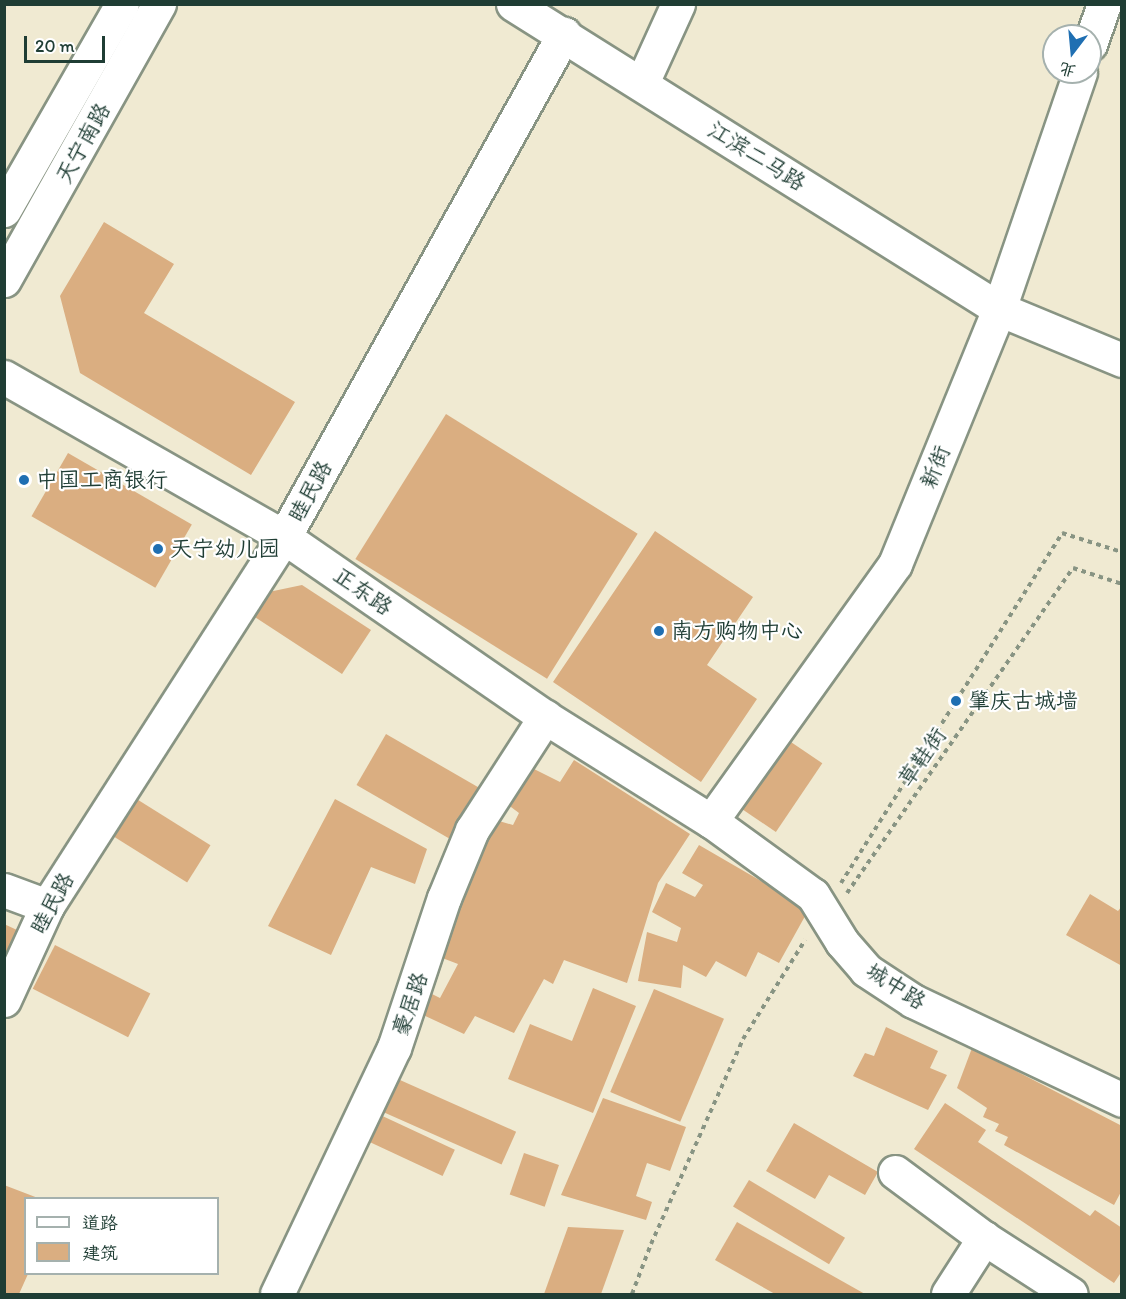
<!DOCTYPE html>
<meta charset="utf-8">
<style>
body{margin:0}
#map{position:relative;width:1126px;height:1299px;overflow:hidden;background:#f0ead2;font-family:Itim,"LXGW WenKai TC",sans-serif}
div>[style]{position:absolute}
.building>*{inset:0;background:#daae81;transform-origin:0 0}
.path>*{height:4px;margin-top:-2px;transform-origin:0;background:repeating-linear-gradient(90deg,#889483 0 4.5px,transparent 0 9px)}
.roads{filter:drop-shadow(2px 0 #889483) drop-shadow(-2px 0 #889483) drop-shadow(0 2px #889483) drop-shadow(0 -2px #889483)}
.minor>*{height:33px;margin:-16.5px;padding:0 16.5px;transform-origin:16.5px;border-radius:16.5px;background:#fff}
.major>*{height:33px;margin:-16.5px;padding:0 16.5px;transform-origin:16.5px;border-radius:16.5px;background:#fff}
.dots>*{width:16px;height:16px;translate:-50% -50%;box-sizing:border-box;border:3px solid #fff;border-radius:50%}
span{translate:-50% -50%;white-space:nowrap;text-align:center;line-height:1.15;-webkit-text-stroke:4.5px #fff;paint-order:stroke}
.street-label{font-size:22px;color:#1f3d34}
.poi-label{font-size:22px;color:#1f3d34}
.left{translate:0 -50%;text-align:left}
.frame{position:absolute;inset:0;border:6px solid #1f3d34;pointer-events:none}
.legend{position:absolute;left:24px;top:1197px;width:195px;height:78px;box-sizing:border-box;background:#fff;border:2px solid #a5b1ae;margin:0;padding:8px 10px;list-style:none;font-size:18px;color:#1f3d34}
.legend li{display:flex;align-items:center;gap:12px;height:30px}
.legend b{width:30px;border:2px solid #a5b1ae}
.north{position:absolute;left:1042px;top:24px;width:60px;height:60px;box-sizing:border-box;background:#fff;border:2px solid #a5b1ae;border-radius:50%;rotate:196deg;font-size:16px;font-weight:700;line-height:24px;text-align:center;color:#1f3d34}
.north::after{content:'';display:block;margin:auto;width:21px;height:27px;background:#1f6fb2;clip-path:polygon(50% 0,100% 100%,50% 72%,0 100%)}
.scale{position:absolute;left:24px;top:36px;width:81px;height:27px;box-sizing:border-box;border:3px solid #1f3d34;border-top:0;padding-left:8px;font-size:18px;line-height:21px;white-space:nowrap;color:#1f3d34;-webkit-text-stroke:4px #fff;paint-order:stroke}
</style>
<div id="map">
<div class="building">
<i style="clip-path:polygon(104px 222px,174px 264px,144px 313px,295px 402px,251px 475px,80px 373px,60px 296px)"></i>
<i style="left:446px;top:414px;width:226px;height:171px;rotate:32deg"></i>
<i style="left:68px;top:453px;width:143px;height:73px;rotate:30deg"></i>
<i style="clip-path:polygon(655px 531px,753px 597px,707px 665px,757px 699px,701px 782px,553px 682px)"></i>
<i style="clip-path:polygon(302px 585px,371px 630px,342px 674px,250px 614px,264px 593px)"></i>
<i style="left:386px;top:734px;width:109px;height:59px;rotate:30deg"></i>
<i style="left:785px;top:738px;width:45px;height:83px;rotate:34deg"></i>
<i style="clip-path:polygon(574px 760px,690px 834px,658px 883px,627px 983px,564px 960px,553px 984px,544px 979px,514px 1033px,475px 1016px,464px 1034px,421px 1014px,430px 993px,440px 998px,458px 964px,437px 956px,460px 890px,499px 821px,513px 825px,519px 813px,507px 804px,530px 767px,560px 782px)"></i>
<i style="left:135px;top:798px;width:89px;height:44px;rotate:32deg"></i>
<i style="clip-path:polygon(335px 799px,427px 849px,415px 884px,371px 867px,331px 955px,268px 926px)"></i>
<i style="clip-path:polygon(699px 845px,809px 909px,779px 963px,758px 952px,746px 977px,716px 961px,706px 977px,683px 965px,681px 988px,638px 981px,647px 932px,677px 942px,681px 928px,652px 912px,666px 883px,695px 897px,703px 885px,682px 873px)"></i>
<i style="clip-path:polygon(1090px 894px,1118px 911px,1122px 906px,1122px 966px,1066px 935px)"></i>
<i style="clip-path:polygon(4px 924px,17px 930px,4px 958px)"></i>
<i style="left:55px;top:945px;width:107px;height:49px;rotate:27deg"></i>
<i style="clip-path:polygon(593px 988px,636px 1006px,593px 1113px,508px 1079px,530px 1024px,572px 1041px)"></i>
<i style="left:654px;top:989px;width:76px;height:112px;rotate:23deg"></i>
<i style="clip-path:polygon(886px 1027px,938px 1051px,930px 1068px,947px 1075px,928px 1110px,853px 1076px,865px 1053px,874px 1056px)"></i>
<i style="clip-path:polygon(972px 1048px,1122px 1126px,1122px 1190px,1114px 1205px,1004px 1145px,1008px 1137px,995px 1131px,999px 1124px,983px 1117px,987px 1108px,957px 1088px)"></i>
<i style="left:391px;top:1076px;width:137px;height:36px;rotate:24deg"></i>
<i style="clip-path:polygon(603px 1098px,686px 1127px,670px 1171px,647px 1163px,636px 1196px,652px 1202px,646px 1220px,561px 1195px)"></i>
<i style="clip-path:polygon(945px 1103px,986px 1130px,978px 1142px,1090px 1216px,1095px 1210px,1122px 1228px,1122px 1271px,1114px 1283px,914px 1149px)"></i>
<i style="left:376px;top:1113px;width:87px;height:29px;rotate:25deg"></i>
<i style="clip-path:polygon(794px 1123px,878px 1172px,865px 1195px,829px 1175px,815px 1199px,766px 1171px)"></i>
<i style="left:524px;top:1153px;width:37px;height:44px;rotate:19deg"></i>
<i style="left:749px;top:1180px;width:112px;height:31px;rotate:31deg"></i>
<i style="clip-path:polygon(4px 1185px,38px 1198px,26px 1198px,28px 1274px,19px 1294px,4px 1294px)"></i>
<i style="clip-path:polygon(737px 1222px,865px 1294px,775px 1294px,715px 1260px)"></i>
<i style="clip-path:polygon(568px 1227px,624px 1230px,601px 1294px,544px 1294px)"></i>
</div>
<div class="path">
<i style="left:841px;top:883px;width:414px;rotate:-57.7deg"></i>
<i style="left:1062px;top:533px;width:63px;rotate:17.6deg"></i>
<i style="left:847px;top:893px;width:396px;rotate:-55.2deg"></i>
<i style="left:1073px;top:568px;width:52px;rotate:18.1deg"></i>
<i style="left:632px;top:1294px;width:53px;rotate:-69.2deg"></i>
<i style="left:651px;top:1244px;width:225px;rotate:-65.8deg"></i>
<i style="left:743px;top:1039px;width:117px;rotate:-57.9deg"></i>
</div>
<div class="roads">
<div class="minor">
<i style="left:513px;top:4px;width:574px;rotate:32.11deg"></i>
<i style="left:999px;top:309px;width:133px;rotate:22.5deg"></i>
<i style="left:1090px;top:44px;width:42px;rotate:-70.7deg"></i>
<i style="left:642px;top:83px;width:87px;rotate:-65.5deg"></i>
<i style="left:4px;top:377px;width:322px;rotate:29.7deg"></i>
<i style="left:284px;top:537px;width:317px;rotate:34.6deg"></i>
<i style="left:545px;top:717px;width:196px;rotate:32.1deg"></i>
<i style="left:711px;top:821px;width:126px;rotate:36deg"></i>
<i style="left:813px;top:895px;width:55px;rotate:58.3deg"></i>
<i style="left:842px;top:942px;width:37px;rotate:49deg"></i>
<i style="left:866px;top:970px;width:56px;rotate:33.4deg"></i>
<i style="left:913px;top:1001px;width:231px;rotate:25.3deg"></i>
<i style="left:711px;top:821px;width:316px;rotate:-54.4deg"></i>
<i style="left:895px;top:564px;width:275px;rotate:-67.8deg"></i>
<i style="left:999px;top:309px;width:250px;rotate:-71.1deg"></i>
<i style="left:4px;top:890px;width:46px;rotate:20.4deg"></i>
<i style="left:4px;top:1000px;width:103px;rotate:-65.4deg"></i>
<i style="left:47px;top:906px;width:439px;rotate:-57.3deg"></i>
<i style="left:284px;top:537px;width:576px;rotate:-60.9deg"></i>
<i style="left:895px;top:1172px;width:111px;rotate:36.6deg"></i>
<i style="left:984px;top:1238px;width:103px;rotate:32.8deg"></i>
<i style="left:277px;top:1294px;width:272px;rotate:-64.6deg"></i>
<i style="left:394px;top:1048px;width:158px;rotate:-71.6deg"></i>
<i style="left:444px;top:898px;width:74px;rotate:-67.6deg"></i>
<i style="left:472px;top:830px;width:135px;rotate:-57.1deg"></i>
<i style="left:948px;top:1294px;width:67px;rotate:-57.3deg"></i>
</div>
<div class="major">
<i style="left:4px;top:210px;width:237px;rotate:-60.2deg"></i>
<i style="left:4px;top:280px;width:317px;rotate:-60.7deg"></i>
</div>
</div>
<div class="dots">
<i style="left:24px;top:480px;background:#1f6fb2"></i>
<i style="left:158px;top:549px;background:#1f6fb2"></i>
<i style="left:659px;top:631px;background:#1f6fb2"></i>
<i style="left:956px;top:701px;background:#1f6fb2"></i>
</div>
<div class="street-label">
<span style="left:83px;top:143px;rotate:-61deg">天宁南路</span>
<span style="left:757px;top:156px;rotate:32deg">江滨二马路</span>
<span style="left:935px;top:467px;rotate:-68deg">新街</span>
<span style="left:310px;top:491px;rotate:-61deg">睦民路</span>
<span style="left:363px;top:591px;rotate:35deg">正东路</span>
<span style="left:922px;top:757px;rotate:-55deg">草鞋街</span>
<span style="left:52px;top:903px;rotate:-61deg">睦民路</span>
<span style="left:896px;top:986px;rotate:33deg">城中路</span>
<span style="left:410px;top:1004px;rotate:-71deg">豪居路</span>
</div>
<div class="poi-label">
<span class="left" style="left:36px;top:480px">中国工商银行</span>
<span class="left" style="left:170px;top:549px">天宁幼儿园</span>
<span class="left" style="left:671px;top:631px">南方购物中心</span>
<span class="left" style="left:968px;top:701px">肇庆古城墙</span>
</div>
<div class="frame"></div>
<ul class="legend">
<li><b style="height:8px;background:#fff"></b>道路</li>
<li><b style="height:16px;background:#daae81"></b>建筑</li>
</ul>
<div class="north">北</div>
<div class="scale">20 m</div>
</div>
